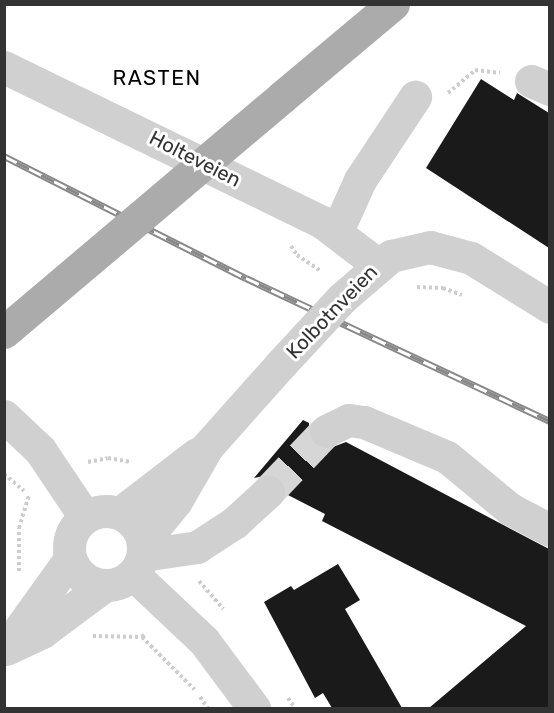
<!DOCTYPE html>
<style>
body{margin:0}
#map{position:relative;width:554px;height:713px;overflow:hidden;background:#fff;font-family:Rubik,sans-serif}
div>[style]{position:absolute}
.building>*{inset:0;background:#1a1a1a}
.minor-tunnel>*{height:33px;margin-top:-16.5px;transform-origin:0;background:repeating-linear-gradient(90deg,#d6d6d6 0 33px,transparent 0 49px)}
.path>*{height:4px;margin-top:-2px;transform-origin:0;background:repeating-linear-gradient(90deg,#cdcdcd 0 3px,transparent 0 6px)}
.minor>*{height:33px;margin:-16.5px;padding:0 16.5px;transform-origin:16.5px;border-radius:16.5px;background:#d0d0d0}
.minor>.ring{margin:-16.5px;padding:0;box-sizing:content-box;background:none;border:33px solid #d0d0d0;border-radius:50%}
.major>*{height:33px;margin:-16.5px;padding:0 16.5px;transform-origin:16.5px;border-radius:16.5px;background:#ababab}
.rail>*{height:7px;margin-top:-3.5px;transform-origin:0;background:repeating-linear-gradient(90deg,#fff 0 14px,#888 0 28px);box-sizing:border-box;border-block:2px solid #888}
.minor-bridge>*{height:33px;margin:-16.5px;padding:0 16.5px;transform-origin:16.5px;border-radius:16.5px;background:#d0d0d0}
.major-bridge>*{height:33px;margin:-16.5px;padding:0 16.5px;transform-origin:16.5px;border-radius:16.5px;background:#ababab}
span{translate:-50% -50%;white-space:nowrap;text-align:center;line-height:1.15;-webkit-text-stroke:6px #fff;paint-order:stroke}
.street-label{font-size:20px;color:#333}
.neighbourhood-label{font-size:21px;color:#000;letter-spacing:1.5px}
.frame{position:absolute;inset:0;border:6px solid #333;pointer-events:none}
</style>
<div id="map">
<div class="building">
<i style="clip-path:polygon(481px 79px,514px 100px,517px 93px,549px 113px,549px 248px,426px 168px)"></i>
<i style="clip-path:polygon(303px 420px,309px 423px,309px 439px,316px 447px,325px 450px,346px 442px,549px 549px,549px 708px,429px 708px,526px 626px,322px 521px,325px 514px,286px 494px,282px 480px,274px 474px,254px 478px)"></i>
<i style="clip-path:polygon(338px 564px,360px 600px,345px 609px,402px 708px,332px 708px,323px 693px,315px 698px,264px 602px,291px 586px,294px 590px)"></i>
</div>
<div class="minor-tunnel">
<i style="left:268px;top:492px;width:84px;rotate:-46.4deg"></i>
</div>
<div class="path">
<i style="left:448px;top:93px;width:35px;rotate:-40deg"></i>
<i style="left:475px;top:70px;width:25px;rotate:7deg"></i>
<i style="left:291px;top:246px;width:11px;rotate:56deg"></i>
<i style="left:297px;top:255px;width:29px;rotate:34deg"></i>
<i style="left:417px;top:287px;width:26px;rotate:2deg"></i>
<i style="left:443px;top:288px;width:20px;rotate:20deg"></i>
<i style="left:88px;top:462px;width:20px;rotate:-11deg"></i>
<i style="left:108px;top:458px;width:23px;rotate:10deg"></i>
<i style="left:4px;top:474px;width:26px;rotate:40deg"></i>
<i style="left:19px;top:571px;width:43px;rotate:-90deg"></i>
<i style="left:19px;top:528px;width:34px;rotate:-73deg"></i>
<i style="left:199px;top:581px;width:37px;rotate:49deg"></i>
<i style="left:93px;top:636px;width:49px;rotate:1.2deg"></i>
<i style="left:142px;top:637px;width:6px;rotate:-45deg"></i>
<i style="left:142px;top:637px;width:74px;rotate:45deg"></i>
<i style="left:200px;top:697px;width:14px;rotate:54deg"></i>
<i style="left:288px;top:698px;width:12px;rotate:55deg"></i>
</div>
<div class="minor">
<i style="left:4px;top:67px;width:354px;rotate:26deg"></i>
<i style="left:322px;top:222px;width:69px;rotate:37.4deg"></i>
<i style="left:531px;top:81px;width:21px;rotate:23deg"></i>
<i style="left:337px;top:231px;width:56px;rotate:-65.7deg"></i>
<i style="left:360px;top:180px;width:100px;rotate:-56.5deg"></i>
<i style="left:342px;top:298px;width:65px;rotate:-40.6deg"></i>
<i style="left:391px;top:256px;width:40px;rotate:-13deg"></i>
<i style="left:430px;top:247px;width:42px;rotate:15deg"></i>
<i style="left:471px;top:258px;width:93px;rotate:31.8deg"></i>
<i style="left:4px;top:416px;width:50px;rotate:43.4deg"></i>
<i style="left:40px;top:450px;width:81px;rotate:56.1deg"></i>
<i style="left:326px;top:431px;width:25px;rotate:-26deg"></i>
<i style="left:349px;top:420px;width:15px;rotate:8deg"></i>
<i style="left:364px;top:422px;width:90px;rotate:22.9deg"></i>
<i style="left:447px;top:457px;width:82px;rotate:39.5deg"></i>
<i style="left:510px;top:509px;width:45px;rotate:27.7deg"></i>
<i class="ring" style="left:69px;top:511px;width:41px;height:41px"></i>
<i style="left:120px;top:513px;width:97px;rotate:-37.5deg"></i>
<i style="left:143px;top:542px;width:53px;rotate:-51.2deg"></i>
<i style="left:176px;top:501px;width:62px;rotate:-60.1deg"></i>
<i style="left:207px;top:447px;width:110px;rotate:-48.3deg"></i>
<i style="left:143px;top:555px;width:55px;rotate:-8.4deg"></i>
<i style="left:197px;top:547px;width:44px;rotate:-33deg"></i>
<i style="left:234px;top:523px;width:46px;rotate:-42.4deg"></i>
<i style="left:133px;top:574px;width:98px;rotate:43.3deg"></i>
<i style="left:204px;top:641px;width:84px;rotate:53.3deg"></i>
<i style="left:6px;top:648px;width:110px;rotate:-54.3deg"></i>
<i style="left:6px;top:649px;width:40px;rotate:-25deg"></i>
<i style="left:42px;top:632px;width:77px;rotate:-36.6deg"></i>
</div>
<div class="major">
<i style="left:282px;top:97px;width:145px;rotate:-40deg"></i>
</div>
<div class="rail">
<i style="left:4px;top:156px;width:271px;rotate:26.8deg"></i>
<i style="left:246px;top:278px;width:336px;rotate:25.2deg"></i>
</div>
<div class="minor-bridge">
<i style="left:280px;top:365px;width:91px;rotate:-47.2deg"></i>
</div>
<div class="major-bridge">
<i style="left:4px;top:332px;width:364px;rotate:-40.2deg"></i>
</div>
<div class="street-label">
<span style="left:195px;top:159px;rotate:27deg">Holteveien</span>
<span style="left:332px;top:312px;rotate:-46deg">Kolbotnveien</span>
</div>
<div class="neighbourhood-label">
<span style="left:157px;top:78px">RASTEN</span>
</div>
<div class="frame"></div>
</div>
